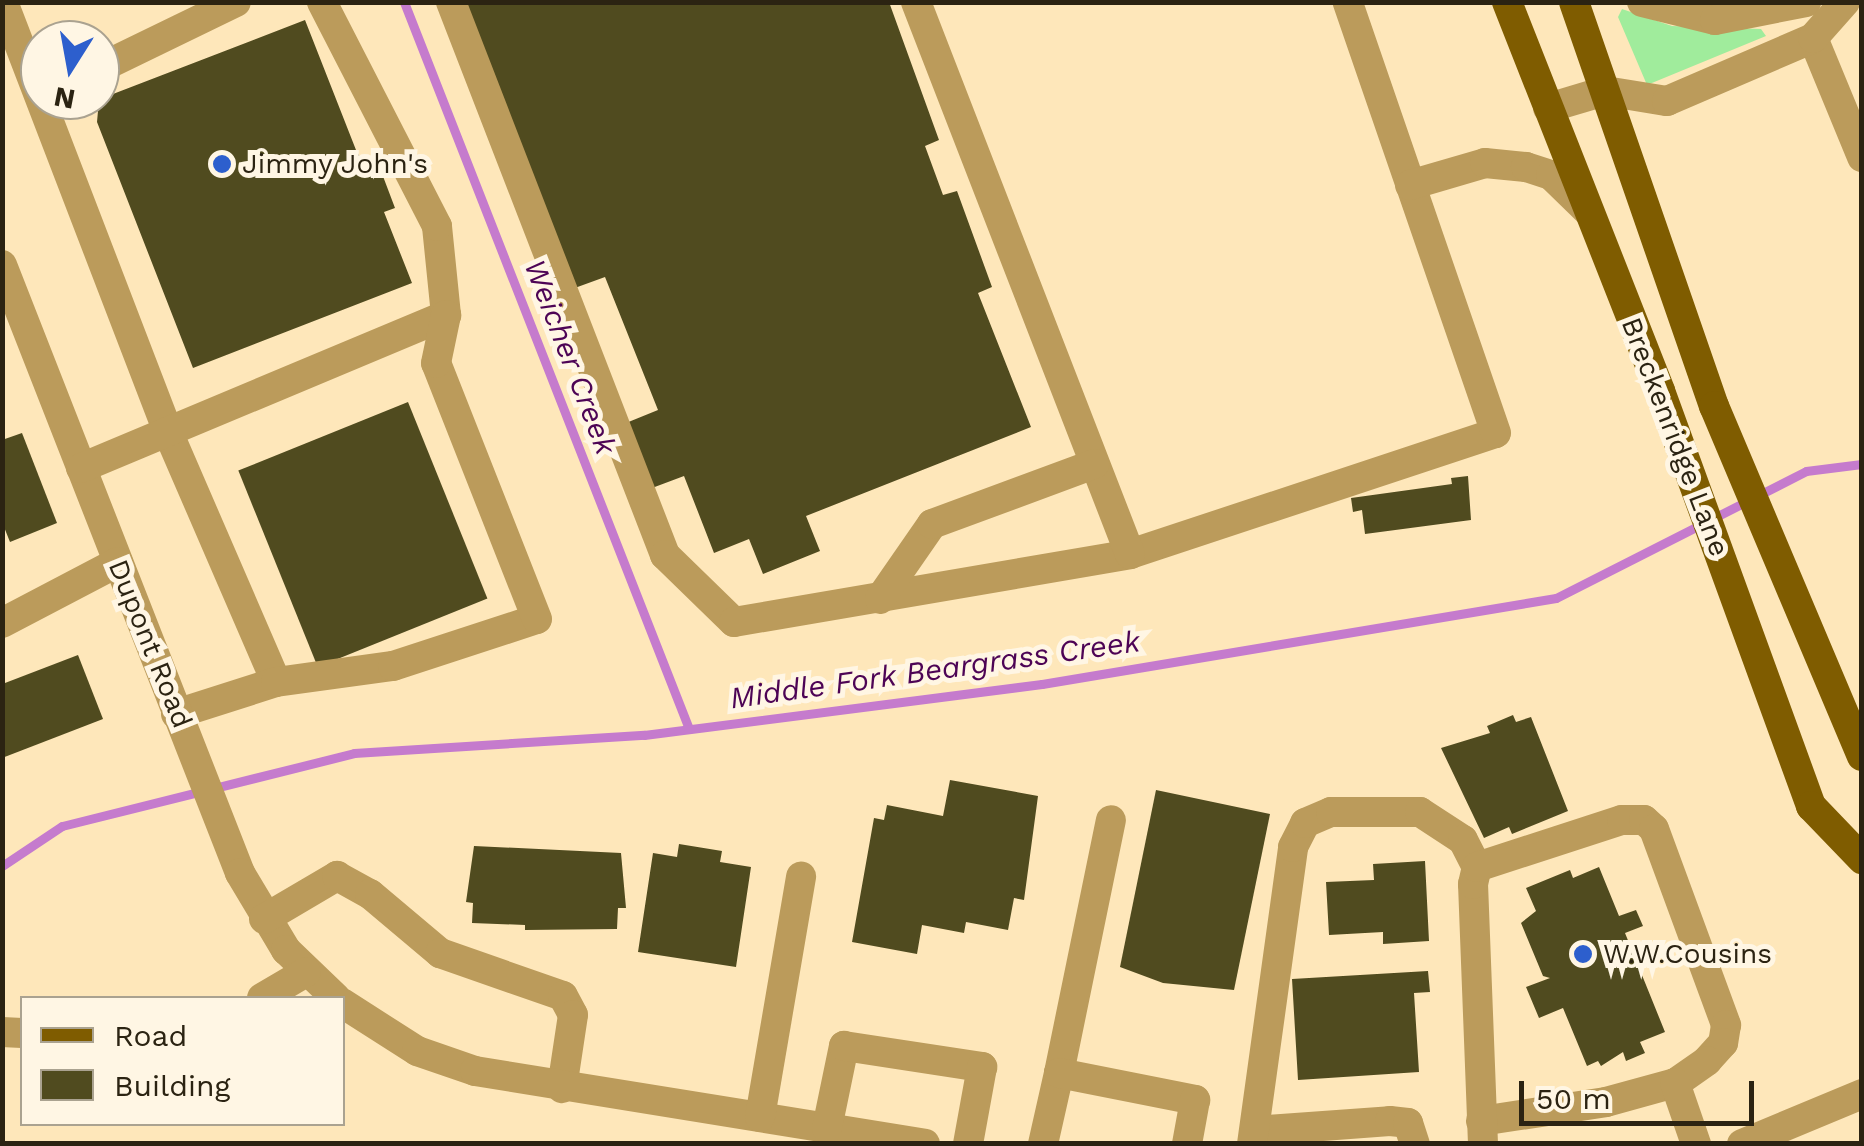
<!DOCTYPE html>
<style>
body{margin:0}
#map{position:relative;width:1864px;height:1146px;overflow:hidden;background:#fee7ba;font-family:"Work Sans",sans-serif}
div>[style]{position:absolute}
.green>*{inset:0;background:#a0ec9c}
.stream>*{height:9px;margin:-4.5px;padding:0 4.5px;transform-origin:4.5px;border-radius:4.5px;background:#c57bcd}
.building>*{inset:0;background:#504b1f;transform-origin:0 0}
.minor>*{height:30px;margin:-15px;padding:0 15px;transform-origin:15px;border-radius:15px;background:#bb9b5b}
.major>*{height:30px;margin:-15px;padding:0 15px;transform-origin:15px;border-radius:15px;background:#7f5c00}
.dots>*{width:28px;height:28px;translate:-50% -50%;box-sizing:border-box;border:5px solid #fff6e4;border-radius:50%}
span{translate:-50% -50%;white-space:nowrap;text-align:center;line-height:1.15;-webkit-text-stroke:10px #fff6e4;paint-order:stroke}
.poi-label{font-size:28px;color:#2b2312}
.left{translate:0 -50%;text-align:left}
.street-label{font-size:28px;color:#2b2312}
.water-label{font-size:30px;color:#4d0455;font-style:italic}
.frame{position:absolute;inset:0;border:5px solid #2b2312;pointer-events:none}
.legend{position:absolute;left:20px;top:996px;width:325px;height:130px;box-sizing:border-box;background:#fff6e4;border:2px solid #aaa290;margin:0;padding:12px 18px;list-style:none;font-size:30px;color:#2b2312}
.legend li{display:flex;align-items:center;gap:20px;height:50px}
.legend b{width:50px;border:2px solid #aaa290}
.north{position:absolute;left:20px;top:20px;width:100px;height:100px;box-sizing:border-box;background:#fff6e4;border:2px solid #aaa290;border-radius:50%;rotate:191deg;font-size:28px;font-weight:700;line-height:40px;text-align:center;color:#2b2312}
.north::after{content:'';display:block;margin:auto;width:35px;height:45px;background:#2d5fcd;clip-path:polygon(50% 0,100% 100%,50% 72%,0 100%)}
.scale{position:absolute;left:1519px;top:1081px;width:235px;height:45px;box-sizing:border-box;border:5px solid #2b2312;border-top:0;padding-left:12px;font-size:30px;line-height:35px;white-space:nowrap;color:#2b2312;-webkit-text-stroke:8px #fff6e4;paint-order:stroke}
</style>
<div id="map">
<div class="green">
<i style="clip-path:polygon(1622px 9px,1672px 26px,1761px 29px,1766px 36px,1647px 85px,1618px 17px)"></i>
</div>
<div class="stream">
<i style="left:404px;top:2px;width:781px;rotate:68.59deg"></i>
<i style="left:2px;top:866px;width:72px;rotate:-33.7deg"></i>
<i style="left:62px;top:826px;width:301px;rotate:-14deg"></i>
<i style="left:354px;top:753px;width:291px;rotate:-3.6deg"></i>
<i style="left:644px;top:735px;width:401px;rotate:-7.3deg"></i>
<i style="left:1042px;top:684px;width:521px;rotate:-9.5deg"></i>
<i style="left:1556px;top:598px;width:280px;rotate:-26.9deg"></i>
<i style="left:1806px;top:471px;width:56px;rotate:-7.1deg"></i>
</div>
<div class="building">
<i style="clip-path:polygon(459px 2px,889px 2px,939px 140px,925px 146px,943px 195px,957px 191px,992px 287px,978px 293px,1031px 427px,806px 516px,820px 551px,763px 574px,749px 539px,714px 553px,684px 476px,652px 488px,626px 423px,658px 410px,605px 277px,572px 289px)"></i>
<i style="clip-path:polygon(305px 20px,356px 150px,371px 175px,381px 171px,395px 208px,384px 212px,412px 283px,193px 368px,97px 122px,98px 111px,113px 94px)"></i>
<i style="left:408px;top:402px;width:212px;height:183px;rotate:68deg"></i>
<i style="clip-path:polygon(22px 433px,57px 523px,10px 542px,2px 522px,2px 440px)"></i>
<i style="clip-path:polygon(1468px 476px,1471px 520px,1365px 534px,1362px 510px,1353px 512px,1351px 498px,1452px 484px,1451px 478px)"></i>
<i style="clip-path:polygon(78px 655px,103px 719px,2px 758px,5px 683px)"></i>
<i style="clip-path:polygon(1513px 715px,1516px 722px,1531px 717px,1568px 811px,1512px 834px,1509px 827px,1484px 838px,1441px 748px,1490px 733px,1487px 726px)"></i>
<i style="clip-path:polygon(950px 780px,1038px 796px,1024px 900px,1014px 898px,1008px 930px,966px 922px,964px 933px,922px 925px,917px 954px,852px 942px,874px 818px,884px 820px,887px 805px,943px 816px)"></i>
<i style="clip-path:polygon(1156px 790px,1270px 814px,1234px 990px,1163px 983px,1120px 967px)"></i>
<i style="clip-path:polygon(679px 844px,722px 851px,720px 862px,751px 867px,736px 967px,638px 952px,653px 853px,677px 857px)"></i>
<i style="clip-path:polygon(474px 846px,621px 853px,626px 908px,618px 908px,617px 929px,525px 930px,525px 925px,472px 923px,473px 903px,466px 902px)"></i>
<i style="clip-path:polygon(1425px 861px,1429px 941px,1383px 944px,1383px 932px,1329px 935px,1326px 882px,1374px 880px,1373px 864px)"></i>
<i style="clip-path:polygon(1599px 867px,1619px 916px,1636px 910px,1643px 926px,1625px 933px,1665px 1032px,1640px 1042px,1645px 1053px,1626px 1061px,1623px 1052px,1601px 1066px,1598px 1061px,1587px 1066px,1563px 1008px,1539px 1018px,1526px 987px,1550px 978px,1543px 976px,1521px 923px,1536px 911px,1526px 888px,1570px 870px,1573px 878px)"></i>
<i style="clip-path:polygon(1428px 971px,1430px 992px,1414px 993px,1419px 1072px,1298px 1080px,1292px 979px)"></i>
</div>
<div class="minor">
<i style="left:3px;top:2px;width:461px;rotate:69deg"></i>
<i style="left:168px;top:432px;width:272px;rotate:66.6deg"></i>
<i style="left:276px;top:682px;width:105px;rotate:162.3deg"></i>
<i style="left:451px;top:2px;width:593px;rotate:68.84deg"></i>
<i style="left:665px;top:555px;width:96px;rotate:44.2deg"></i>
<i style="left:734px;top:622px;width:402px;rotate:-9.7deg"></i>
<i style="left:1130px;top:554px;width:385px;rotate:-18.3deg"></i>
<i style="left:1496px;top:433px;width:456px;rotate:-109deg"></i>
<i style="left:916px;top:2px;width:592px;rotate:68.81deg"></i>
<i style="left:1642px;top:2px;width:75px;rotate:13.9deg"></i>
<i style="left:1715px;top:20px;width:93px;rotate:-11.2deg"></i>
<i style="left:1813px;top:38px;width:129px;rotate:67.6deg"></i>
<i style="left:100px;top:68px;width:151px;rotate:-25.9deg"></i>
<i style="left:1548px;top:108px;width:59px;rotate:-16.6deg"></i>
<i style="left:1605px;top:91px;width:63px;rotate:9.2deg"></i>
<i style="left:1667px;top:101px;width:159px;rotate:-23.3deg"></i>
<i style="left:1813px;top:38px;width:48px;rotate:-48.4deg"></i>
<i style="left:1410px;top:185px;width:78px;rotate:-16.3deg"></i>
<i style="left:1485px;top:163px;width:41px;rotate:5.6deg"></i>
<i style="left:1526px;top:167px;width:26px;rotate:18deg"></i>
<i style="left:1551px;top:175px;width:53px;rotate:44.2deg"></i>
<i style="left:2px;top:265px;width:653px;rotate:68.62deg"></i>
<i style="left:240px;top:873px;width:90px;rotate:59.1deg"></i>
<i style="left:286px;top:950px;width:69px;rotate:43.8deg"></i>
<i style="left:81px;top:468px;width:396px;rotate:-22.7deg"></i>
<i style="left:446px;top:315px;width:89px;rotate:-95.8deg"></i>
<i style="left:437px;top:226px;width:252px;rotate:-117.2deg"></i>
<i style="left:880px;top:599px;width:91px;rotate:-55.3deg"></i>
<i style="left:932px;top:524px;width:173px;rotate:-20.3deg"></i>
<i style="left:2px;top:623px;width:131px;rotate:-27.7deg"></i>
<i style="left:276px;top:682px;width:118px;rotate:-7.8deg"></i>
<i style="left:393px;top:666px;width:151px;rotate:-18.1deg"></i>
<i style="left:537px;top:619px;width:275px;rotate:-111.5deg"></i>
<i style="left:436px;top:363px;width:49px;rotate:-78.2deg"></i>
<i style="left:264px;top:919px;width:85px;rotate:-30.5deg"></i>
<i style="left:337px;top:876px;width:38px;rotate:29deg"></i>
<i style="left:370px;top:894px;width:92px;rotate:40.1deg"></i>
<i style="left:440px;top:953px;width:130px;rotate:19.3deg"></i>
<i style="left:563px;top:996px;width:21px;rotate:62deg"></i>
<i style="left:573px;top:1015px;width:74px;rotate:98.6deg"></i>
<i style="left:262px;top:998px;width:51px;rotate:-30.6deg"></i>
<i style="left:342px;top:1003px;width:89px;rotate:32.6deg"></i>
<i style="left:417px;top:1051px;width:61px;rotate:19deg"></i>
<i style="left:475px;top:1071px;width:456px;rotate:9.2deg"></i>
<i style="left:2px;top:1032px;width:20px;rotate:3deg"></i>
<i style="left:1059px;top:1073px;width:258px;rotate:-78.4deg"></i>
<i style="left:760px;top:1117px;width:244px;rotate:-80.3deg"></i>
<i style="left:1481px;top:1121px;width:126px;rotate:-8.6deg"></i>
<i style="left:1606px;top:1102px;width:72px;rotate:-15.4deg"></i>
<i style="left:827px;top:1128px;width:84px;rotate:-78.3deg"></i>
<i style="left:844px;top:1046px;width:140px;rotate:8.7deg"></i>
<i style="left:982px;top:1067px;width:78px;rotate:100.3deg"></i>
<i style="left:1255px;top:1131px;width:135px;rotate:-4.2deg"></i>
<i style="left:1390px;top:1121px;width:18px;rotate:6deg"></i>
<i style="left:1408px;top:1123px;width:22px;rotate:72deg"></i>
<i style="left:1043px;top:1144px;width:73px;rotate:-77.3deg"></i>
<i style="left:1059px;top:1073px;width:139px;rotate:11.2deg"></i>
<i style="left:1195px;top:1100px;width:45px;rotate:100.3deg"></i>
<i style="left:1252px;top:1144px;width:300px;rotate:-82.1deg"></i>
<i style="left:1293px;top:847px;width:27px;rotate:-63deg"></i>
<i style="left:1305px;top:823px;width:28px;rotate:-23deg"></i>
<i style="left:1331px;top:812px;width:89px"></i>
<i style="left:1420px;top:812px;width:51px;rotate:33.1deg"></i>
<i style="left:1463px;top:840px;width:30px;rotate:63deg"></i>
<i style="left:1483px;top:1144px;width:260px;rotate:-92.2deg"></i>
<i style="left:1473px;top:884px;width:17px;rotate:-77deg"></i>
<i style="left:1477px;top:867px;width:152px;rotate:-18deg"></i>
<i style="left:1622px;top:820px;width:22px"></i>
<i style="left:1644px;top:820px;width:13px;rotate:42deg"></i>
<i style="left:1654px;top:829px;width:209px;rotate:69.8deg"></i>
<i style="left:1726px;top:1025px;width:18px;rotate:99deg"></i>
<i style="left:1723px;top:1043px;width:24px;rotate:132deg"></i>
<i style="left:1707px;top:1061px;width:39px;rotate:145deg"></i>
<i style="left:1675px;top:1083px;width:65px;rotate:71deg"></i>
<i style="left:1742px;top:1144px;width:130px;rotate:-22.6deg"></i>
</div>
<div class="major">
<i style="left:1507px;top:2px;width:418px;rotate:68.5deg"></i>
<i style="left:1660px;top:391px;width:442px;rotate:70deg"></i>
<i style="left:1811px;top:806px;width:74px;rotate:46.1deg"></i>
<i style="left:1574px;top:2px;width:428px;rotate:70.9deg"></i>
<i style="left:1714px;top:406px;width:380px;rotate:67.1deg"></i>
</div>
<div class="dots">
<i style="left:222px;top:164px;background:#2d5fcd"></i>
<i style="left:1583px;top:954px;background:#2d5fcd"></i>
</div>
<div class="poi-label">
<span class="left" style="left:242px;top:164px">Jimmy John's</span>
<span class="left" style="left:1603px;top:954px">W.W.Cousins</span>
</div>
<div class="street-label">
<span style="left:1675px;top:437px;rotate:69deg">Breckenridge Lane</span>
<span style="left:150px;top:644px;rotate:68deg">Dupont Road</span>
</div>
<div class="water-label">
<span style="left:570px;top:357px;rotate:69deg">Weicher Creek</span>
<span style="left:935px;top:670px;rotate:-8deg">Middle Fork Beargrass Creek</span>
</div>
<div class="frame"></div>
<ul class="legend">
<li><b style="height:12px;background:#7f5c00"></b>Road</li>
<li><b style="height:28px;background:#504b1f"></b>Building</li>
</ul>
<div class="north">N</div>
<div class="scale">50 m</div>
</div>
